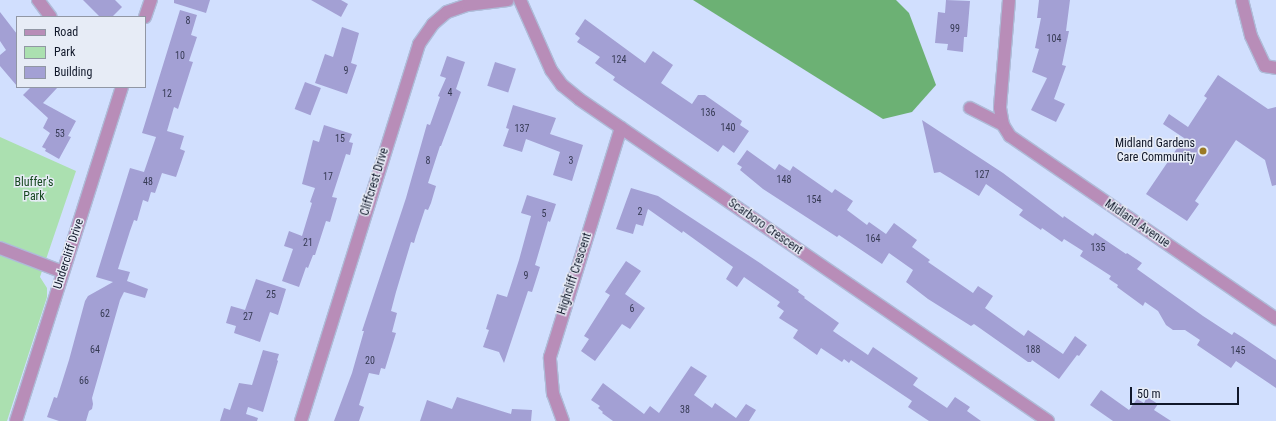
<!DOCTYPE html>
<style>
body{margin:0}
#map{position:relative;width:1276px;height:421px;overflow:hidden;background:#d1dffe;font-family:"Roboto Condensed",sans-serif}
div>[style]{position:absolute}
.green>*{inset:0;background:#abe0b0}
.forest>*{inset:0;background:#6cb174}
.building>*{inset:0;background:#a3a0d4;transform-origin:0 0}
.roads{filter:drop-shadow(1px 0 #aebbd8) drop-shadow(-1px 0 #aebbd8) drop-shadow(0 1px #aebbd8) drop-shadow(0 -1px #aebbd8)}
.minor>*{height:12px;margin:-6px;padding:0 6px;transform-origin:6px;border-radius:6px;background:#b88db8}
.dots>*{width:11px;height:11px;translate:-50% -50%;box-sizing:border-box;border:2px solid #e7ecf6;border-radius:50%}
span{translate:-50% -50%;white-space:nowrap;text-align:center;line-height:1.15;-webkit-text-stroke:3px #e7ecf6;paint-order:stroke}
.number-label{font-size:10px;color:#363a54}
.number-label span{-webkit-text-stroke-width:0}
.poi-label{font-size:12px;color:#11182a}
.right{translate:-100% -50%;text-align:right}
.street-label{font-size:12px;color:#11182a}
.park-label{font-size:12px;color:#174820}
.legend{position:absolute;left:16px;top:16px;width:130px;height:72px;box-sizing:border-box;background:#e7ecf6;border:1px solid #9197a4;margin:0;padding:5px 7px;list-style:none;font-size:12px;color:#11182a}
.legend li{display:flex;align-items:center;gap:8px;height:20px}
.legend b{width:20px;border:1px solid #9197a4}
.scale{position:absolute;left:1130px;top:387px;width:109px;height:18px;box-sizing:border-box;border:2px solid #11182a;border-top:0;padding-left:5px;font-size:12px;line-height:14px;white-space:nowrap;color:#11182a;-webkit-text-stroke:3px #e7ecf6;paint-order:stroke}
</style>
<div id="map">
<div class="green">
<i style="clip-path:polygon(0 137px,76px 171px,40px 277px,47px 288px,47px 297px,7px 421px,0 421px)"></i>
</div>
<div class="forest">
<i style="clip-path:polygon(693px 0,896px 0,909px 13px,936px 85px,912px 112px,883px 119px)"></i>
</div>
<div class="building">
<i style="clip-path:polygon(83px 0,115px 0,122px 7px,112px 17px,100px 17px)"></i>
<i style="clip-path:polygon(174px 0,210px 0,206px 13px,174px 3px)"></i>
<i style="clip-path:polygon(311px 0,341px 0,348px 4px,341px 17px)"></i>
<i style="clip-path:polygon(946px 0,970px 1px,967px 37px,964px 37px,963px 52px,947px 50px,948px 44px,935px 43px,938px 12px,945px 13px)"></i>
<i style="clip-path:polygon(1039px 0,1070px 0,1066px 31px,1069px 31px,1062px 65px,1066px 66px,1054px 99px,1065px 104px,1056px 122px,1031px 110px,1047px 78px,1032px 72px,1039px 49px,1035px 48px,1041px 18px,1037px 18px)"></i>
<i style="clip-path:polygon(180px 10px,197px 15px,191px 35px,197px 37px,189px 61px,193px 62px,191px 68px,178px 109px,174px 107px,167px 131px,184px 136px,180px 149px,185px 151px,176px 177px,162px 173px,155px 193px,151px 192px,148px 202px,143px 200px,137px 221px,134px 220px,130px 231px,118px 269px,130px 272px,127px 281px,148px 289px,145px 298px,124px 292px,120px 300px,92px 398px,93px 404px,92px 409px,89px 411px,86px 421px,59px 421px,47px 417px,54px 397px,57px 398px,69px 360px,85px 301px,88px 296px,113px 282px,96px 277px,130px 168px,144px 172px,156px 137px,142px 133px)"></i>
<i style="clip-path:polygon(0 12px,17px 34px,17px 86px,0 66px,0 55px,6px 50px,0 41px)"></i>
<i style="clip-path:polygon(585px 19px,645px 63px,653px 51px,673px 65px,661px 83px,692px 104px,698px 95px,705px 95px,742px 121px,740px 125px,749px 131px,734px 153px,723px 145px,718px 152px,613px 80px,615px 77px,595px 63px,600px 57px,577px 42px,580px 38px,575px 34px)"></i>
<i style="clip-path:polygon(342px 27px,359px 33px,351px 63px,357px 65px,347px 94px,315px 83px,325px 54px,333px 57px)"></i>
<i style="clip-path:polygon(447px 56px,465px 62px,456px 89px,461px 92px,441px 146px,440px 146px,428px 183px,436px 186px,431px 203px,428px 210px,425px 209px,416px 236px,414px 243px,411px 242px,396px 292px,391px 311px,397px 313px,392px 332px,396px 333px,385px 369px,381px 368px,379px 375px,369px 373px,359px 405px,364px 407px,359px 421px,334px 421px,352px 373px,364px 331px,362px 331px,406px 198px,427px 124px,430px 125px,440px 97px,438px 96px,446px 78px,440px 76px)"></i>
<i style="left:495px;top:62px;width:22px;height:25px;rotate:18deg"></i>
<i style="clip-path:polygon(1218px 75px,1268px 109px,1276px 107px,1276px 185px,1272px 186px,1265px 160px,1236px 140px,1195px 201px,1199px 204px,1187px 221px,1146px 194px,1184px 138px,1163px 124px,1169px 114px,1188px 127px,1207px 98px,1204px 96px)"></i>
<i style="left:305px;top:82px;width:17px;height:29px;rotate:21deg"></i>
<i style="clip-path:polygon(31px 87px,58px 87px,43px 103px,76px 121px,68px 136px,71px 137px,59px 159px,45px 151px,46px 149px,42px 147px,50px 133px,43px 128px,48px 118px,23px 95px)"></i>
<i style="clip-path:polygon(513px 105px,556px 118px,550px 134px,583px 145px,572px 181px,553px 175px,560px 152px,526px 139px,522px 152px,503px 146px,509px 129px,506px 128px)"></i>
<i style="clip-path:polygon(922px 120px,1003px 173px,1063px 218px,1064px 216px,1093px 236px,1095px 233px,1126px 254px,1127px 253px,1142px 263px,1137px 269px,1203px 316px,1232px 335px,1234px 332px,1242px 337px,1276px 360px,1276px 388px,1236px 361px,1231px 368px,1197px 345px,1200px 340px,1185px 330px,1173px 330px,1166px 325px,1158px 311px,1145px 302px,1143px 306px,1117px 287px,1118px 285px,1109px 279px,1111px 276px,1080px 256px,1083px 251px,1064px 239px,1062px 242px,1042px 228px,1041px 230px,1019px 215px,1023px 210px,986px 184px,979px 196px,940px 172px,934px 173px)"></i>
<i style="clip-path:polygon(324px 125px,352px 134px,349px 142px,353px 143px,350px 155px,346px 154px,332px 197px,337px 198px,330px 222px,326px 221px,315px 255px,313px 255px,308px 268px,306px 267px,299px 287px,282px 281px,293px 249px,284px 246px,289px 231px,302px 236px,312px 203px,310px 202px,315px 188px,302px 184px,313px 140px,319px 142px)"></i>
<i style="clip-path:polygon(747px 150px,775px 170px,779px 164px,790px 171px,793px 166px,832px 193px,835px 189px,853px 201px,847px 210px,867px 225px,869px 222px,886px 234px,894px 223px,917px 240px,912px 247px,930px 260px,928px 262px,973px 293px,978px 286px,993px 296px,985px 308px,1024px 336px,1028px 330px,1063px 354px,1075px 336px,1087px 345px,1079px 356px,1077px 355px,1059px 379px,1032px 360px,1031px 362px,1028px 362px,974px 324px,971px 326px,928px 299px,906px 282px,913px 270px,889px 253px,882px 264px,839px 235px,837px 237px,763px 189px,740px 170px,742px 167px,737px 164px)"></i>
<i style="clip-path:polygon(631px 188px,658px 196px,760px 263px,799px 290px,798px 292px,805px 297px,804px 298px,839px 323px,833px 331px,868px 355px,873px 347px,918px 378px,913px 385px,947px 408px,955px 397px,970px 407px,967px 411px,981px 421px,929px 421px,908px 407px,912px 401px,851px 360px,849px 363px,844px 359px,842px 362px,821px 348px,817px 355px,793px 338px,798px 330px,779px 318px,784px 311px,777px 306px,780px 302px,744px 277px,737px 287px,726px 279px,733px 267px,683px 231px,682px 233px,648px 209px,643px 226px,636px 224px,633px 234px,616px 229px)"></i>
<i style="clip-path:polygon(527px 195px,556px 204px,550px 222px,548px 221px,535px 265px,540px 267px,532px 292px,528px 291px,504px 363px,499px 352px,483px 347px,489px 330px,486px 329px,497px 294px,507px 297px,519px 260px,531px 216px,521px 213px)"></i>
<i style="clip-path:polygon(626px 261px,641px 271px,625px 294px,645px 308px,630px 329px,622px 324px,595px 361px,581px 351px,589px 339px,584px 336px,610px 295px,605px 292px)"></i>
<i style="clip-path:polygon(256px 279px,286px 289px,278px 315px,270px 312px,260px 342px,234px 333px,236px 326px,226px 323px,231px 306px,245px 310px)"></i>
<i style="clip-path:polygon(263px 350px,279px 354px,277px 360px,278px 361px,263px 412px,248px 407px,246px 414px,258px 418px,257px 421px,220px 421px,224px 408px,230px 410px,239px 383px,252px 385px)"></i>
<i style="clip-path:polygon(691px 366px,707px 376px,694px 395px,712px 408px,715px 403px,736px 418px,746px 404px,756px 410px,749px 421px,613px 421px,602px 413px,603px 412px,598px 408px,600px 406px,591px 400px,603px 383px,644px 414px,650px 406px,659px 413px)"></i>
<i style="clip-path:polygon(1101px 390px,1129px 410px,1137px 399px,1144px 403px,1147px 397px,1158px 404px,1154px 410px,1171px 421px,1113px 421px,1090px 405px)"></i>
<i style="clip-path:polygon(457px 397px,511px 414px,512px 409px,532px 410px,531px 421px,420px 421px,427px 400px,452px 409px)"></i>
</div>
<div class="roads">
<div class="minor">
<i style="left:38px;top:0;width:21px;rotate:53deg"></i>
<i style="left:520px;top:0;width:77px;rotate:66.1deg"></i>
<i style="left:551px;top:70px;width:19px;rotate:54deg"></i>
<i style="left:562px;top:85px;width:22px;rotate:39deg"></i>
<i style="left:579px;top:99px;width:569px;rotate:34.47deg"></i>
<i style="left:1009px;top:0;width:108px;rotate:94.8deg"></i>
<i style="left:1000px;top:108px;width:17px;rotate:80deg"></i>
<i style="left:1003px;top:125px;width:13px;rotate:58deg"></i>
<i style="left:1010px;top:136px;width:323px;rotate:34.5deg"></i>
<i style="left:1242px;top:0;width:37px;rotate:76deg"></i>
<i style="left:1251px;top:36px;width:33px;rotate:65deg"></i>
<i style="left:1265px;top:66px;width:11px;rotate:10deg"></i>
<i style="left:145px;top:17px;width:18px;rotate:-71deg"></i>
<i style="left:970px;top:108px;width:37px;rotate:27deg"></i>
<i style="left:0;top:248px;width:67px;rotate:20.9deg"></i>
<i style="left:16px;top:421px;width:350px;rotate:-72.4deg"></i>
<i style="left:301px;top:421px;width:395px;rotate:-72.6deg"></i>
<i style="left:419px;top:44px;width:24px;rotate:-55deg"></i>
<i style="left:433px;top:24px;width:18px;rotate:-41deg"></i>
<i style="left:447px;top:12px;width:21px;rotate:-19deg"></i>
<i style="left:467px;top:5px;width:41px;rotate:-7deg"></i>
<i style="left:563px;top:421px;width:29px;rotate:-110deg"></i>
<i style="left:553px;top:394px;width:37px;rotate:-95deg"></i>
<i style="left:550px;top:357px;width:240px;rotate:-72.8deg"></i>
</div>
</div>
<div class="dots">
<i style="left:1203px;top:151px;background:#9b7a24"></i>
</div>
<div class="number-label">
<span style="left:188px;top:21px">8</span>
<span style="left:955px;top:29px">99</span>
<span style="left:1054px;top:39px">104</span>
<span style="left:180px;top:56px">10</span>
<span style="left:619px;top:60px">124</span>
<span style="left:346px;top:71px">9</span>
<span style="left:450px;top:93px">4</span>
<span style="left:167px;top:94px">12</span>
<span style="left:708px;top:113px">136</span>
<span style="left:728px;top:128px">140</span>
<span style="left:522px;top:129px">137</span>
<span style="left:60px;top:134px">53</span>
<span style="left:340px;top:139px">15</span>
<span style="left:428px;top:161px">8</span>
<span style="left:571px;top:161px">3</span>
<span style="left:982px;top:175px">127</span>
<span style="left:328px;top:177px">17</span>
<span style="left:784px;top:180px">148</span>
<span style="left:148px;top:182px">48</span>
<span style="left:814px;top:200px">154</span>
<span style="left:640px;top:212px">2</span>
<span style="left:544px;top:214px">5</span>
<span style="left:873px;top:239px">164</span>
<span style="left:308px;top:243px">21</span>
<span style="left:1098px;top:248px">135</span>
<span style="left:526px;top:276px">9</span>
<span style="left:271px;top:295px">25</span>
<span style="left:632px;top:309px">6</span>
<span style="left:105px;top:314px">62</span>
<span style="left:248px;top:317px">27</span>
<span style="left:95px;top:350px">64</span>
<span style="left:1033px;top:350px">188</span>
<span style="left:1238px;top:351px">145</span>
<span style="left:370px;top:361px">20</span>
<span style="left:84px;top:381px">66</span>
<span style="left:685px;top:410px">38</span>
</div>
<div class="poi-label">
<span class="right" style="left:1195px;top:151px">Midland Gardens<br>Care Community</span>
</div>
<div class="street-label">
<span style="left:375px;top:182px;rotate:-73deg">Cliffcrest Drive</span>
<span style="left:1137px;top:224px;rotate:34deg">Midland Avenue</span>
<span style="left:765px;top:227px;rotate:35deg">Scarboro Crescent</span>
<span style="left:69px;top:254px;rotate:-72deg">Undercliff Drive</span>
<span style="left:575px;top:274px;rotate:-72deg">Highcliff Crescent</span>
</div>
<div class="park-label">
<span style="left:34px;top:190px">Bluffer's<br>Park</span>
</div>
<ul class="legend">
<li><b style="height:5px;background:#b88db8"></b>Road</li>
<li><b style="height:11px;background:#abe0b0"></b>Park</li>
<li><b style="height:11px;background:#a3a0d4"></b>Building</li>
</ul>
<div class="scale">50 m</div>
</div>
